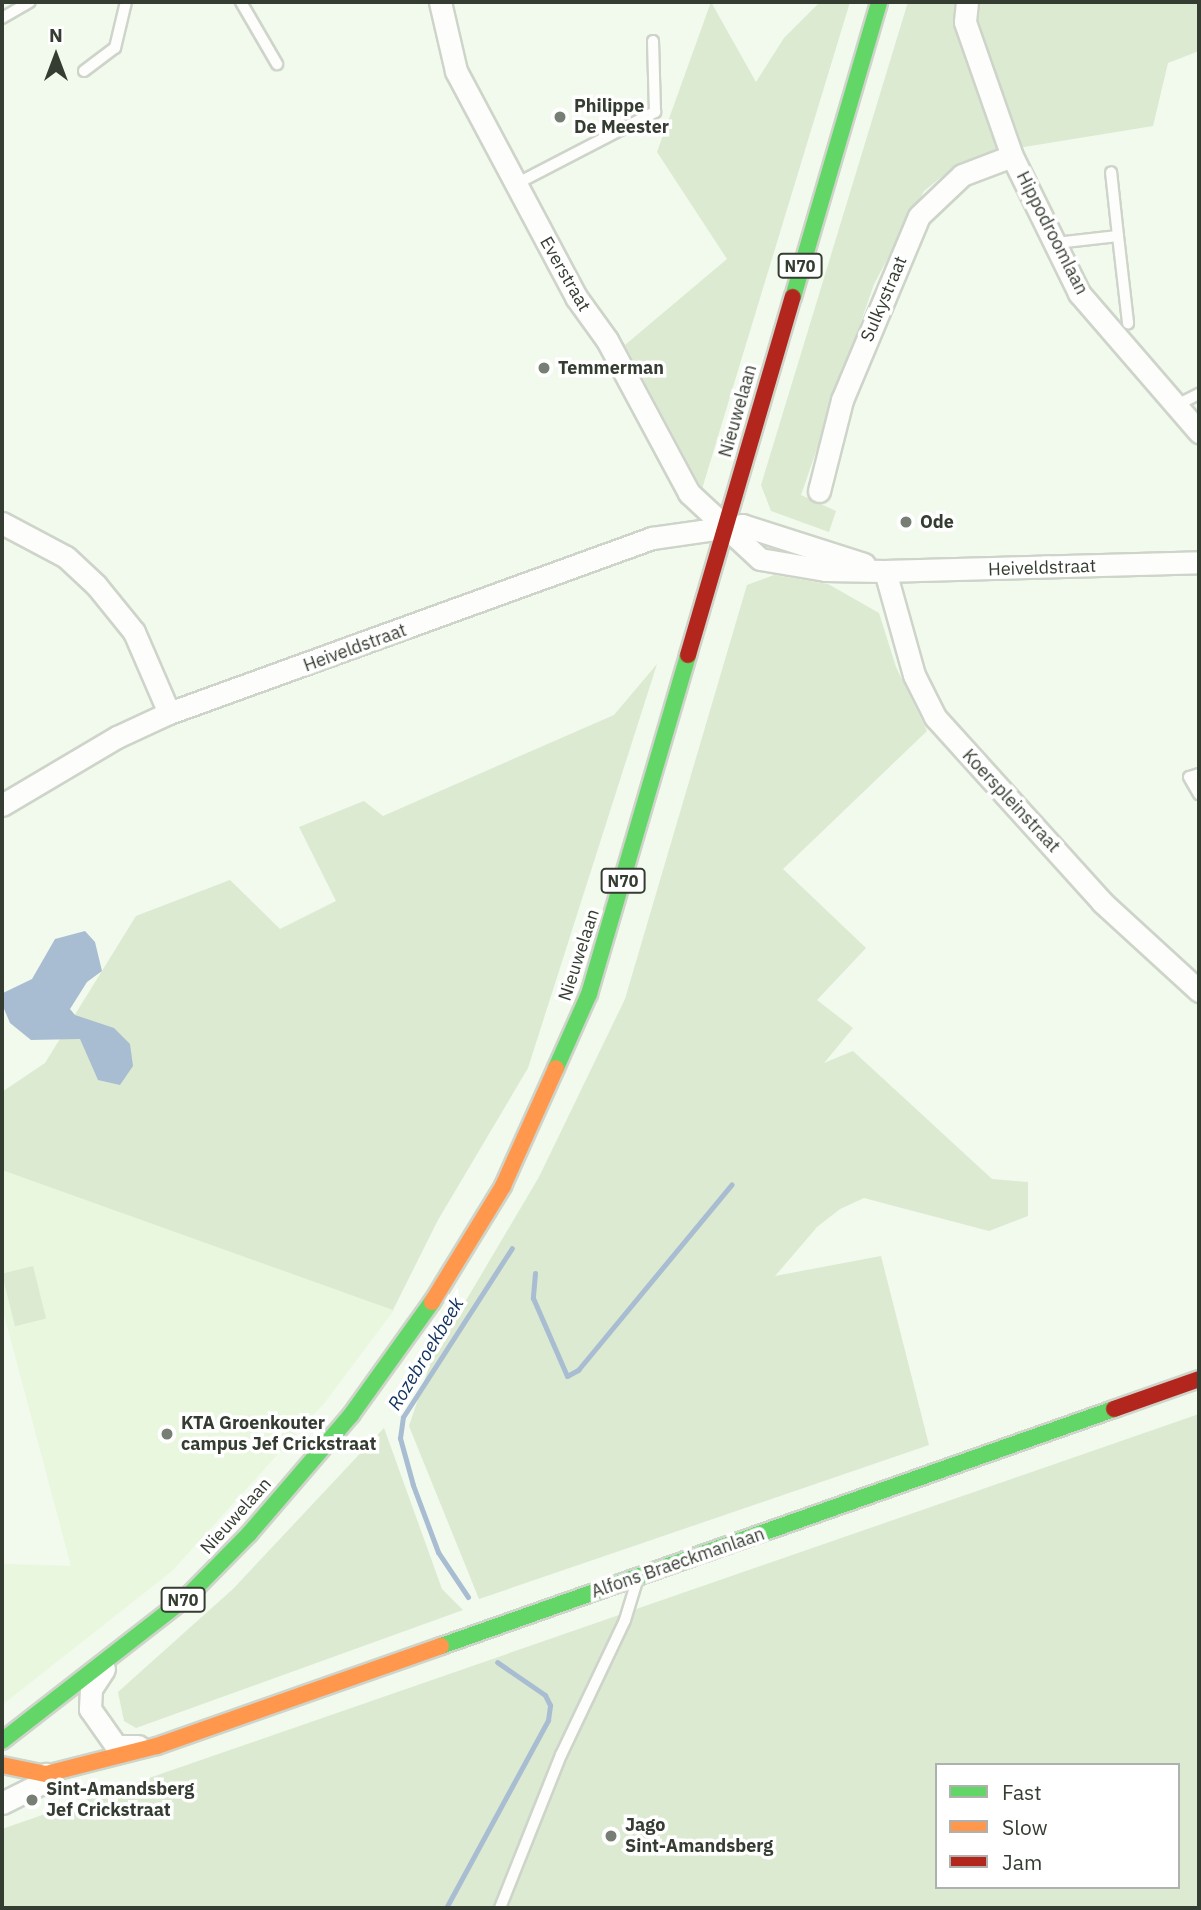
<!DOCTYPE html>
<style>
body{margin:0}
#map{position:relative;width:1201px;height:1910px;overflow:hidden;background:#f2f9ed;font-family:"IBM Plex Sans",sans-serif}
div>[style]{position:absolute}
.built>*{inset:0;background:#e8f7dd}
.green>*{inset:0;background:#dbead0;transform-origin:0 0}
.water>*{inset:0;background:#a9bdd2}
.stream>*{height:5px;margin:-2.5px;padding:0 2.5px;transform-origin:2.5px;border-radius:2.5px;background:#a9bdd2}
.roads{filter:drop-shadow(2px 0 #ced4c9) drop-shadow(-2px 0 #ced4c9) drop-shadow(0 2px #ced4c9) drop-shadow(0 -2px #ced4c9)}
.lane>*{height:10px;margin:-5px;padding:0 5px;transform-origin:5px;border-radius:5px;background:#fdfefc}
.street>*{height:21px;margin:-10.5px;padding:0 10.5px;transform-origin:10.5px;border-radius:10.5px;background:#fdfefc}
.fast>*{height:16px;margin:-8px;padding:0 8px;transform-origin:8px;border-radius:8px;background:#63d668}
.slow>*{height:16px;margin:-8px;padding:0 8px;transform-origin:8px;border-radius:8px;background:#ff974d}
.jam>*{height:16px;margin:-8px;padding:0 8px;transform-origin:8px;border-radius:8px;background:#b3261e}
.dots>*{width:19px;height:19px;translate:-50% -50%;box-sizing:border-box;border:4px solid #fff;border-radius:50%}
span{translate:-50% -50%;white-space:nowrap;text-align:center;line-height:1.15;-webkit-text-stroke:7px #fff;paint-order:stroke}
.shield-label span{padding:2px 5px;background:#fff;border:2px solid;border-radius:5px;-webkit-text-stroke-width:0}
.shield-label{font-size:16px;color:#353c31;font-weight:700}
.poi-label{font-size:18px;color:#353c31;font-weight:700}
.left{translate:0 -50%;text-align:left}
.street-label{font-size:18px;color:#353c31}
.water-label{font-size:19px;color:#0f315e;font-style:italic}
.frame{position:absolute;inset:0;border:4px solid #353c31;pointer-events:none}
.legend{position:absolute;left:935px;top:1763px;width:245px;height:126px;box-sizing:border-box;background:#fff;border:2px solid #aeb1ad;margin:0;padding:9px 12px;list-style:none;font-size:21px;color:#353c31}
.legend li{display:flex;align-items:center;gap:14px;height:35px}
.legend b{width:35px;border:2px solid #aeb1ad}
.north{position:absolute;left:21px;top:21px;width:70px;height:70px;-webkit-text-stroke:5px #fff;paint-order:stroke;rotate:0deg;font-size:19px;font-weight:700;line-height:28px;text-align:center;color:#353c31}
.north::after{content:'';display:block;margin:auto;width:24px;height:32px;background:#353c31;clip-path:polygon(50% 0,100% 100%,50% 72%,0 100%)}
</style>
<div id="map">
<div class="built">
<i style="clip-path:polygon(2px 1170px,394px 1310px,325px 1402px,172px 1571px,2px 1705px,2px 1564px,71px 1566px,2px 1307px)"></i>
</div>
<div class="green">
<i style="clip-path:polygon(711px 2px,756px 82px,784px 38px,820px 2px,850px 2px,702px 489px,625px 345px,727px 259px,657px 152px)"></i>
<i style="clip-path:polygon(908px 2px,1199px 2px,1199px 51px,1168px 63px,1153px 126px,1018px 148px,954px 167px,924px 191px,874px 284px,801px 495px,836px 511px,829px 532px,771px 511px,761px 485px)"></i>
<i style="clip-path:polygon(774px 575px,828px 584px,879px 613px,896px 667px,927px 731px,783px 869px,866px 948px,817px 1000px,853px 1028px,824px 1063px,853px 1051px,992px 1179px,1028px 1182px,1028px 1216px,989px 1231px,864px 1198px,840px 1209px,817px 1227px,775px 1276px,881px 1256px,929px 1445px,479px 1599px,409px 1426px,432px 1358px,539px 1177px,625px 999px,747px 585px)"></i>
<i style="clip-path:polygon(657px 664px,528px 1068px,438px 1220px,393px 1310px,2px 1170px,2px 1092px,45px 1063px,136px 916px,230px 880px,280px 929px,336px 901px,299px 827px,364px 801px,383px 816px,614px 715px)"></i>
<i style="left:33px;top:1266px;width:54px;height:32px;rotate:76deg"></i>
<i style="clip-path:polygon(evenodd,1199px 1414px,1199px 1908px,2px 1908px,2px 1829px,1199px 1414px,937px 1765px,1178px 1765px,1178px 1887px,937px 1887px,937px 1765px)"></i>
<i style="clip-path:polygon(384px 1428px,442px 1589px,463px 1610px,136px 1728px,124px 1721px,118px 1692px,233px 1589px)"></i>
</div>
<div class="water">
<i style="clip-path:polygon(85px 931px,95px 942px,102px 971px,87px 982px,70px 1009px,75px 1015px,114px 1028px,130px 1044px,133px 1066px,120px 1085px,98px 1080px,80px 1039px,31px 1040px,10px 1023px,2px 1004px,3px 993px,32px 979px,55px 939px)"></i>
</div>
<div class="stream">
<i style="left:535px;top:1273px;width:25px;rotate:95deg"></i>
<i style="left:533px;top:1298px;width:85px;rotate:66.4deg"></i>
<i style="left:567px;top:1376px;width:13px;rotate:-29deg"></i>
<i style="left:578px;top:1370px;width:241px;rotate:-50.4deg"></i>
<i style="left:468px;top:1597px;width:54px;rotate:-123.7deg"></i>
<i style="left:438px;top:1552px;width:72px;rotate:-110.5deg"></i>
<i style="left:413px;top:1485px;width:49px;rotate:-105.5deg"></i>
<i style="left:400px;top:1438px;width:21px;rotate:-82deg"></i>
<i style="left:403px;top:1417px;width:201px;rotate:-57.2deg"></i>
<i style="left:446px;top:1908px;width:214px;rotate:-61.5deg"></i>
<i style="left:548px;top:1720px;width:15px;rotate:-82deg"></i>
<i style="left:550px;top:1705px;width:11px;rotate:-117deg"></i>
<i style="left:545px;top:1695px;width:58px;rotate:-145.5deg"></i>
</div>
<div class="roads">
<div class="lane">
<i style="left:241px;top:2px;width:72px;rotate:59.9deg"></i>
<i style="left:2px;top:18px;width:32px;rotate:-30deg"></i>
<i style="left:84px;top:71px;width:39px;rotate:-37deg"></i>
<i style="left:115px;top:48px;width:47px;rotate:-76.6deg"></i>
<i style="left:516px;top:184px;width:157px;rotate:-27.4deg"></i>
<i style="left:655px;top:112px;width:71px;rotate:-91.6deg"></i>
<i style="left:1118px;top:236px;width:88px;rotate:83.4deg"></i>
<i style="left:1056px;top:243px;width:62px;rotate:-6.4deg"></i>
<i style="left:1118px;top:236px;width:64px;rotate:-96.2deg"></i>
<i style="left:1175px;top:406px;width:27px;rotate:-27deg"></i>
<i style="left:1199px;top:774px;width:10px;rotate:163deg"></i>
<i style="left:1189px;top:777px;width:20px;rotate:60deg"></i>
<i style="left:500px;top:1908px;width:165px;rotate:-68.3deg"></i>
<i style="left:561px;top:1755px;width:149px;rotate:-64.6deg"></i>
<i style="left:625px;top:1620px;width:39px;rotate:-73deg"></i>
</div>
<div class="street">
<i style="left:440px;top:2px;width:71px;rotate:76.9deg"></i>
<i style="left:456px;top:71px;width:256px;rotate:62deg"></i>
<i style="left:576px;top:297px;width:53px;rotate:54.2deg"></i>
<i style="left:607px;top:340px;width:174px;rotate:61.8deg"></i>
<i style="left:689px;top:493px;width:97px;rotate:42.9deg"></i>
<i style="left:760px;top:559px;width:66px;rotate:9.6deg"></i>
<i style="left:825px;top:570px;width:60px;rotate:1deg"></i>
<i style="left:885px;top:571px;width:314px;rotate:-1.6deg"></i>
<i style="left:967px;top:2px;width:20px;rotate:96deg"></i>
<i style="left:965px;top:22px;width:142px;rotate:70.7deg"></i>
<i style="left:1012px;top:156px;width:153px;rotate:63.9deg"></i>
<i style="left:1079px;top:293px;width:184px;rotate:49.2deg"></i>
<i style="left:819px;top:491px;width:94px;rotate:-75.8deg"></i>
<i style="left:842px;top:400px;width:199px;rotate:-67.3deg"></i>
<i style="left:919px;top:216px;width:59px;rotate:-43.6deg"></i>
<i style="left:962px;top:175px;width:53px;rotate:-20.8deg"></i>
<i style="left:2px;top:523px;width:72px;rotate:28deg"></i>
<i style="left:66px;top:557px;width:41px;rotate:43deg"></i>
<i style="left:96px;top:585px;width:60px;rotate:51deg"></i>
<i style="left:134px;top:632px;width:88px;rotate:66.6deg"></i>
<i style="left:885px;top:571px;width:108px;rotate:74.4deg"></i>
<i style="left:914px;top:675px;width:47px;rotate:63.4deg"></i>
<i style="left:935px;top:717px;width:249px;rotate:47.9deg"></i>
<i style="left:1102px;top:902px;width:132px;rotate:42.5deg"></i>
<i style="left:2px;top:805px;width:134px;rotate:-30.6deg"></i>
<i style="left:117px;top:737px;width:57px;rotate:-24.8deg"></i>
<i style="left:169px;top:713px;width:514px;rotate:-19.92deg"></i>
<i style="left:652px;top:538px;width:91px;rotate:-8.2deg"></i>
<i style="left:742px;top:525px;width:128px;rotate:17.7deg"></i>
<i style="left:104px;top:1669px;width:24px;rotate:123deg"></i>
<i style="left:91px;top:1689px;width:20px;rotate:93deg"></i>
<i style="left:90px;top:1709px;width:45px;rotate:54.9deg"></i>
<i style="left:116px;top:1746px;width:22px"></i>
<i style="left:2px;top:1803px;width:45px;rotate:-26.6deg"></i>
<i style="left:42px;top:1783px;width:10px;rotate:-66deg"></i>
</div>
<div class="fast">
<i style="left:793px;top:297px;width:307px;rotate:-73.7deg"></i>
<i style="left:556px;top:1068px;width:81px;rotate:-66deg"></i>
<i style="left:589px;top:994px;width:353px;rotate:-73.7deg"></i>
<i style="left:441px;top:1646px;width:714px;rotate:-19.4deg"></i>
<i style="left:2px;top:1741px;width:233px;rotate:-37.9deg"></i>
<i style="left:186px;top:1598px;width:90px;rotate:-45.5deg"></i>
<i style="left:249px;top:1534px;width:157px;rotate:-49.4deg"></i>
<i style="left:351px;top:1415px;width:139px;rotate:-54.4deg"></i>
</div>
<div class="slow">
<i style="left:432px;top:1302px;width:136px;rotate:-58.5deg"></i>
<i style="left:503px;top:1186px;width:129px;rotate:-65.8deg"></i>
<i style="left:2px;top:1765px;width:45px;rotate:11.6deg"></i>
<i style="left:46px;top:1774px;width:114px;rotate:-14.2deg"></i>
<i style="left:157px;top:1746px;width:301px;rotate:-19.4deg"></i>
</div>
<div class="jam">
<i style="left:688px;top:655px;width:373px;rotate:-73.7deg"></i>
<i style="left:1114px;top:1409px;width:90px;rotate:-19.4deg"></i>
</div>
</div>
<div class="dots">
<i style="left:560px;top:117px;background:#777e73"></i>
<i style="left:544px;top:368px;background:#777e73"></i>
<i style="left:906px;top:522px;background:#777e73"></i>
<i style="left:167px;top:1434px;background:#777e73"></i>
<i style="left:32px;top:1800px;background:#777e73"></i>
<i style="left:611px;top:1836px;background:#777e73"></i>
</div>
<div class="shield-label">
<span style="left:800px;top:266px">N70</span>
<span style="left:623px;top:881px">N70</span>
<span style="left:183px;top:1600px">N70</span>
</div>
<div class="poi-label">
<span class="left" style="left:574px;top:117px">Philippe<br>De Meester</span>
<span class="left" style="left:558px;top:368px">Temmerman</span>
<span class="left" style="left:920px;top:522px">Ode</span>
<span class="left" style="left:181px;top:1434px">KTA Groenkouter<br>campus Jef Crickstraat</span>
<span class="left" style="left:46px;top:1800px">Sint-Amandsberg<br>Jef Crickstraat</span>
<span class="left" style="left:625px;top:1836px">Jago<br>Sint-Amandsberg</span>
</div>
<div class="street-label">
<span style="left:1052px;top:233px;rotate:63deg">Hippodroomlaan</span>
<span style="left:565px;top:274px;rotate:60deg">Everstraat</span>
<span style="left:884px;top:299px;rotate:-67deg">Sulkystraat</span>
<span style="left:738px;top:411px;rotate:-74deg">Nieuwelaan</span>
<span style="left:1042px;top:568px;rotate:-2deg">Heiveldstraat</span>
<span style="left:355px;top:648px;rotate:-20deg">Heiveldstraat</span>
<span style="left:1011px;top:801px;rotate:47deg">Koerspleinstraat</span>
<span style="left:579px;top:955px;rotate:-72deg">Nieuwelaan</span>
<span style="left:236px;top:1516px;rotate:-48deg">Nieuwelaan</span>
<span style="left:678px;top:1563px;rotate:-19deg">Alfons Braeckmanlaan</span>
</div>
<div class="water-label">
<span style="left:426px;top:1354px;rotate:-59deg">Rozebroekbeek</span>
</div>
<div class="frame"></div>
<ul class="legend">
<li><b style="height:9px;background:#63d668"></b>Fast</li>
<li><b style="height:9px;background:#ff974d"></b>Slow</li>
<li><b style="height:9px;background:#b3261e"></b>Jam</li>
</ul>
<div class="north">N</div>
</div>
